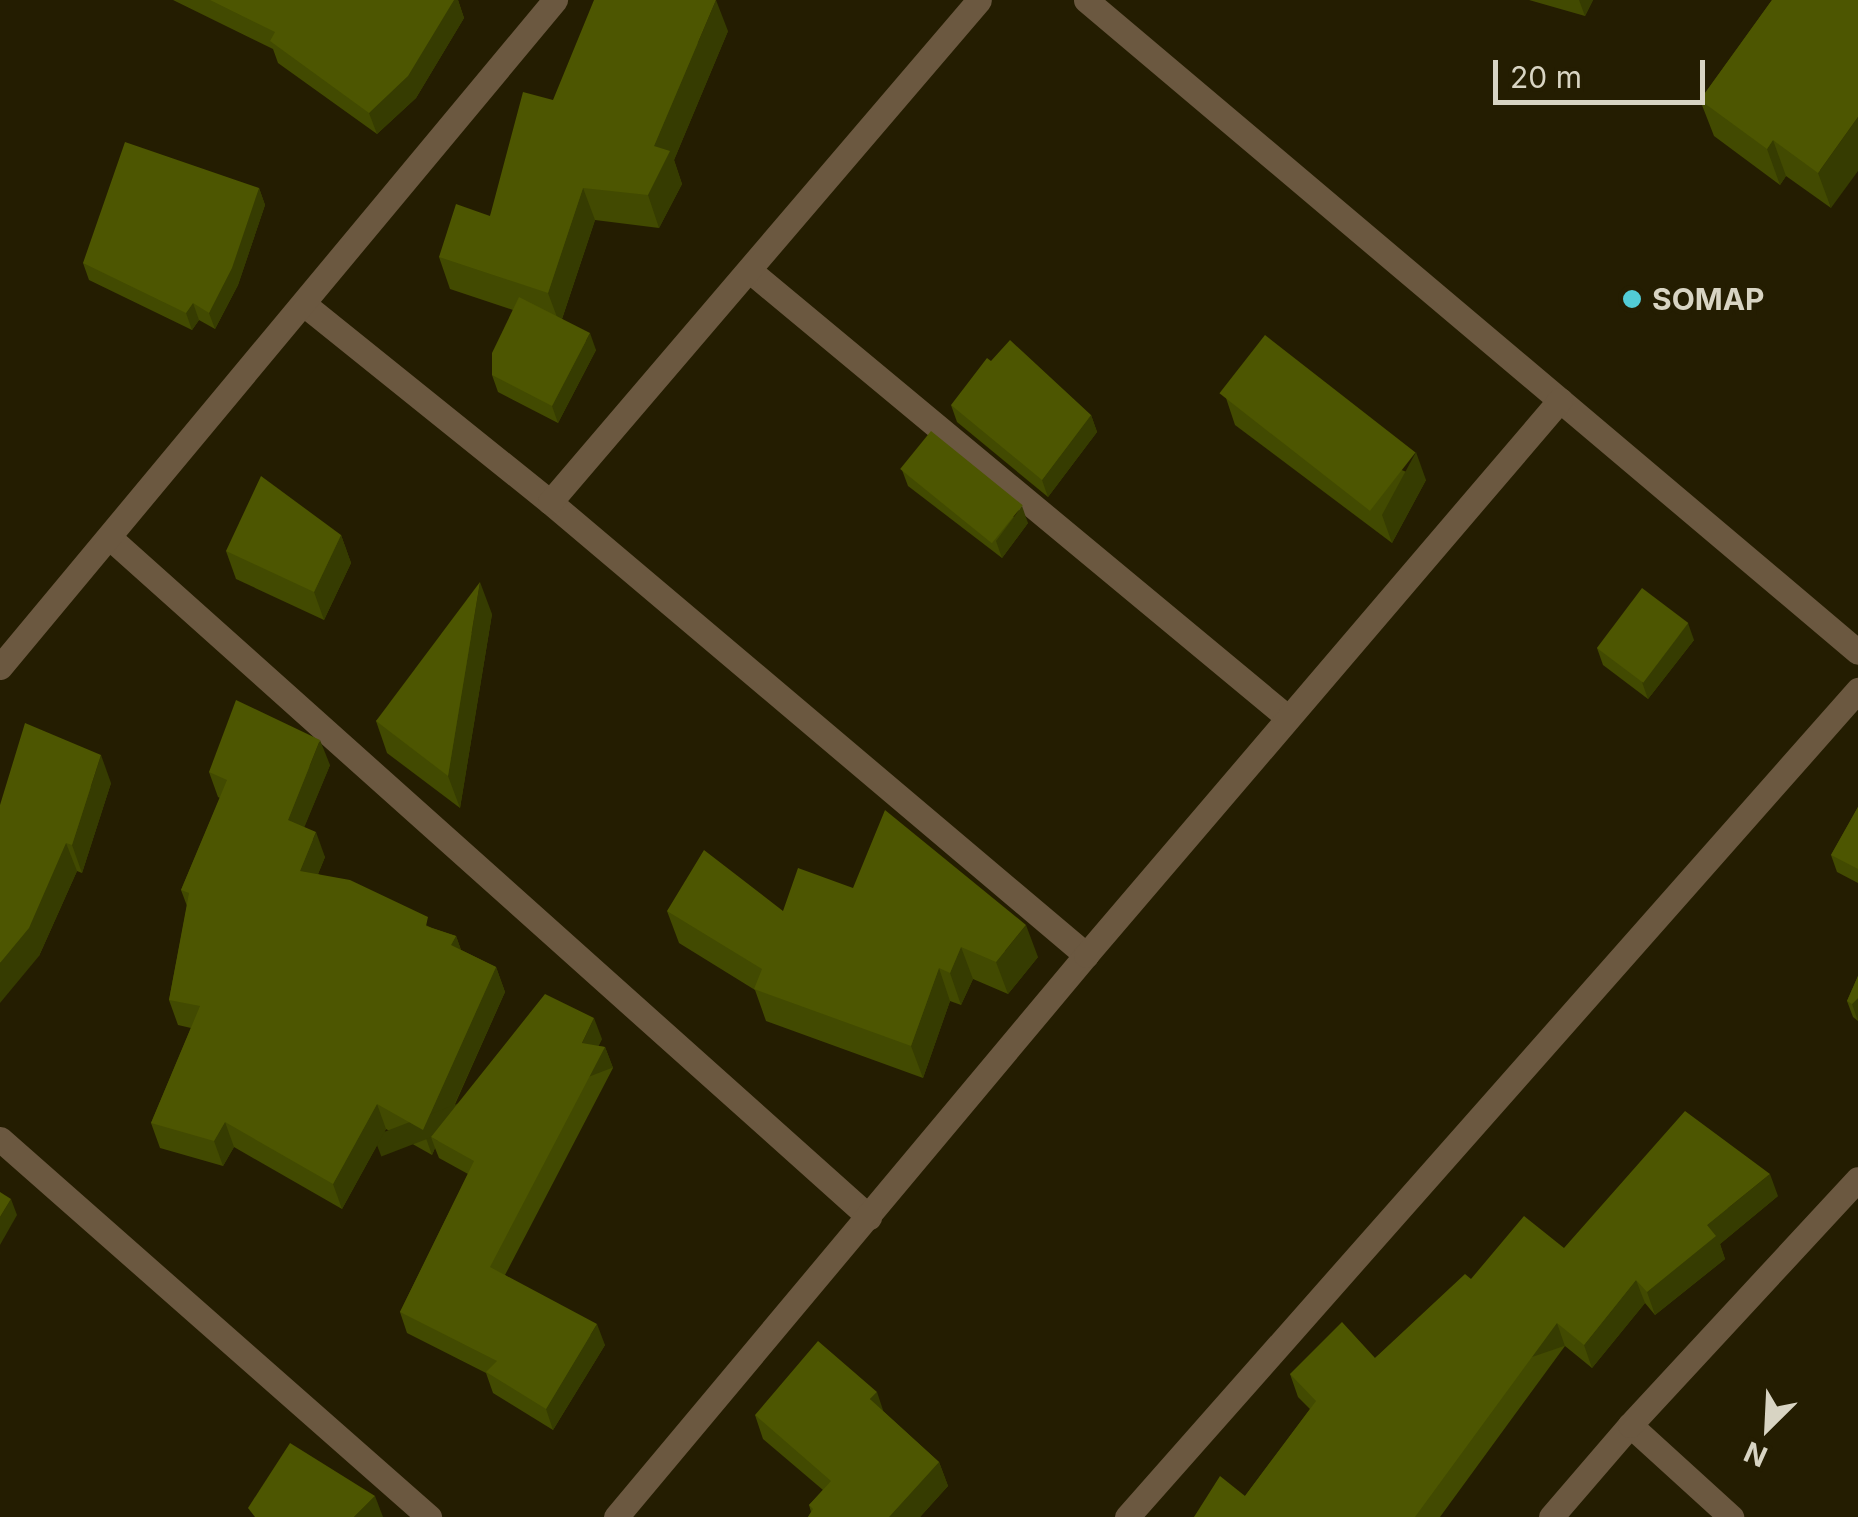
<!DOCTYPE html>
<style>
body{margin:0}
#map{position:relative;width:1858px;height:1517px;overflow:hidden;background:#241d01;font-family:Inter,sans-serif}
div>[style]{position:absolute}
.minor>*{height:25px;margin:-12.5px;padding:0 12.5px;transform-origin:12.5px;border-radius:12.5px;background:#6b5840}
.wall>*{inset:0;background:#424a01}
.shaded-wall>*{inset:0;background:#363c01;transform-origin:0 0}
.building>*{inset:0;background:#4d5601;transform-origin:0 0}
.dots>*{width:28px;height:28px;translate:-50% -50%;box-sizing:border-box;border:5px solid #241d01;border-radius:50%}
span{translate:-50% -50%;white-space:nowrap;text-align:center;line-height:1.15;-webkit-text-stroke:10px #241d01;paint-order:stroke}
.poi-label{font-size:30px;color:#d8d4c3;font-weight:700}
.left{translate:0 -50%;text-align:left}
.north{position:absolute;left:1718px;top:1377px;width:100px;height:100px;-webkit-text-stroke:8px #241d01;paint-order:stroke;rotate:204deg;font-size:28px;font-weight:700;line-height:40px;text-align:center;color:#d8d4c3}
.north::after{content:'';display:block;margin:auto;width:35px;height:45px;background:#d8d4c3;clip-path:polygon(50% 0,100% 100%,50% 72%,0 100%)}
.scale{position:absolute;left:1493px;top:60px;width:212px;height:45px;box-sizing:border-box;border:5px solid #d8d4c3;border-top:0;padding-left:12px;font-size:30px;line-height:35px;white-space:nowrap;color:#d8d4c3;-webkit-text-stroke:8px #241d01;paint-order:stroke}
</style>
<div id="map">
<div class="minor">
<i style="left:1086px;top:0;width:1010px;rotate:40.18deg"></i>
<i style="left:750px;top:271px;width:698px;rotate:39.71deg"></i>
<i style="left:305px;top:305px;width:314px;rotate:38.8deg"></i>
<i style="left:550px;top:502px;width:702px;rotate:40.2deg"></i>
<i style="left:550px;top:502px;width:660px;rotate:-49.48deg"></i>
<i style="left:109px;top:537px;width:1020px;rotate:41.82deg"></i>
<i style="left:0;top:667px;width:868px;rotate:-50.24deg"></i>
<i style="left:0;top:1139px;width:572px;rotate:41.38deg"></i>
<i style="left:1630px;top:1425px;width:137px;rotate:42.3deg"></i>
<i style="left:616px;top:1517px;width:733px;rotate:-50.09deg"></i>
<i style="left:1086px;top:955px;width:730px;rotate:-49.5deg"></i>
<i style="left:1127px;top:1517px;width:1104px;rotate:-48.53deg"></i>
<i style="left:1551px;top:1517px;width:121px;rotate:-49.3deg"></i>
<i style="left:1630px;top:1425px;width:335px;rotate:-47.2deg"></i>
</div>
<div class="wall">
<i style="clip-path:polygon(173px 0,458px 0,464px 18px,416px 98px,377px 134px,278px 63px,273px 49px)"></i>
<i style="clip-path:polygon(1529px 0,1593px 0,1585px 16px)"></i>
<i style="clip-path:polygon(1772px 0,1831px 208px,1786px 176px,1780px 185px,1714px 136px,1700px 100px)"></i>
<i style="clip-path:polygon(728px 31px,674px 160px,682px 184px,659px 228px,595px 220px,562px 319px,596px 350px,558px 423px,498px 392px,492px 375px,513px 310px,450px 289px,439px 257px,490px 216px,553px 100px)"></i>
<i style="clip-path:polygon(259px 188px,265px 205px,238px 285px,215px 329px,199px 320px,192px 330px,89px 280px,83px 263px)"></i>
<i style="clip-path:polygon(1226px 398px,1426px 480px,1392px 543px,1235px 425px)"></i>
<i style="clip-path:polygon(951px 405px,1091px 415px,1097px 432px,1048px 497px,957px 422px)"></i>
<i style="clip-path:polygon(902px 470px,1028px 523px,1002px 558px,908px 486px)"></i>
<i style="clip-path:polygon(341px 535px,351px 563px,324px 620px,236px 579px,226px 551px)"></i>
<i style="clip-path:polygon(492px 614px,460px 808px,387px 753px,376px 721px)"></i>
<i style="clip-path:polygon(1694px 640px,1648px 699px,1603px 665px,1597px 648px)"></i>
<i style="clip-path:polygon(330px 765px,304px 827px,325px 857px,318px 874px,432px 928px,456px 936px,461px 950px,496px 967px,505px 992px,452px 1111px,602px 1039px,598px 1046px,605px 1047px,613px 1068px,505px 1275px,605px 1345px,553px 1430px,493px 1393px,486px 1373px,407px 1333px,400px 1312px,468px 1174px,439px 1158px,435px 1148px,432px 1155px,386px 1129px,342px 1209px,234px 1147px,223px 1166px,160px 1148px,151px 1123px,191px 1028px,178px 1025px,169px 1000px,187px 906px,181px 890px,220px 798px,218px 797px,209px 772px)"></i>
<i style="clip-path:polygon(111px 783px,82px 873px,77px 871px,39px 956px,0 805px)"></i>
<i style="clip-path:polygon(1858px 807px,1858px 883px,1837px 872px,1831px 855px)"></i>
<i style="clip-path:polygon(667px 911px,783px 911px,1038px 957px,1008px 994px,973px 979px,961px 1005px,950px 1001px,923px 1078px,766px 1021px,755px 990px,679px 943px)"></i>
<i style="clip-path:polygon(1858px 976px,1858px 1021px,1853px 1017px,1847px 1001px)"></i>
<i style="clip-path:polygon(1778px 1196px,1720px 1244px,1725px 1259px,1655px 1315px,1645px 1303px,1592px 1368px,1565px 1346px,1440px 1517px,1194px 1517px,1245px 1496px,1310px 1409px,1298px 1397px,1290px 1374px,1375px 1358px,1471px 1279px,1564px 1248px)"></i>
<i style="clip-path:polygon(884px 1412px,939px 1462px,948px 1486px,920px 1517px,808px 1517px,811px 1512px,809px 1505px,823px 1490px,763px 1439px,755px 1415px)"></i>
</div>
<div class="shaded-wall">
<i style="clip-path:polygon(454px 0,458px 0,464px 18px,416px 98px,377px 134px,369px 113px)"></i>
<i style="clip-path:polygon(716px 0,728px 31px,674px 160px,682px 184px,659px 228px,648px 195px,654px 146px)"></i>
<i style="clip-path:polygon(1579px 0,1593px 0,1585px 16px)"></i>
<i style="clip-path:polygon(1858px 117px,1858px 171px,1831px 208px,1818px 173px)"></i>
<i style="clip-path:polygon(1773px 140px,1786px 176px,1780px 185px,1767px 149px)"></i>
<i style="clip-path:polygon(259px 188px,265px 205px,238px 285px,215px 329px,209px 313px)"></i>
<i style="clip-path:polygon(583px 188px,595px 220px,560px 325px,548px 293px)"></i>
<i style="clip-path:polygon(193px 303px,199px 320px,192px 330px,186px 313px)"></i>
<i style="clip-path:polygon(590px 333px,596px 350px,558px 423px,552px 406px)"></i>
<i style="clip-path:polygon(1091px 415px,1097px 432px,1048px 497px,1042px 480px)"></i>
<i style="clip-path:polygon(1416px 452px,1426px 480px,1392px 543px,1382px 515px)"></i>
<i style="clip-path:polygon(1022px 506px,1028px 523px,1002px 558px,996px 541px)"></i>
<i style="clip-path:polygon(341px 535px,351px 563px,324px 620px,314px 592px)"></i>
<i style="clip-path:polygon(480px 582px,492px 614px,460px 808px,448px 776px)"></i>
<i style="clip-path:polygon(1688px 623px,1694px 640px,1648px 699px,1642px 682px)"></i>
<i style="clip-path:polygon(320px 740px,330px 765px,297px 845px,288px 820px)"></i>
<i style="clip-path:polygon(101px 755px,111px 783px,82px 873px,72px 845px)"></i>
<i style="clip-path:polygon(316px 832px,325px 857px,309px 896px,300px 871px)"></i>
<i style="clip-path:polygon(66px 843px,77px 871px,39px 956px,0 1003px,0 963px)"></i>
<i style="clip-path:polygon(1026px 925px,1038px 957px,1008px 994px,996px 962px)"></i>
<i style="clip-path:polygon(456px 936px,465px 961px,451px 945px)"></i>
<i style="clip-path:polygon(961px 947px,973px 979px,961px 1005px,950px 973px)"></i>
<i style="clip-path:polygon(496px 967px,505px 992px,438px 1141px,431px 1137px,435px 1148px,432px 1155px,423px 1130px)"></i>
<i style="clip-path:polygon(939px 968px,950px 1001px,923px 1078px,911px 1046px)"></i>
<i style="clip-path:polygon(1858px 998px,1858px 1021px,1852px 1004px)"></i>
<i style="clip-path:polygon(594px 1018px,602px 1039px,590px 1064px,582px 1043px)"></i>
<i style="left:605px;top:1047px;width:22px;height:248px;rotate:69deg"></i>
<i style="clip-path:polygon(377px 1104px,386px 1129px,342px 1209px,333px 1184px)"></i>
<i style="clip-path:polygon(225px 1122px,234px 1147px,223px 1166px,214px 1141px)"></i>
<i style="clip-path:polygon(1770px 1174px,1778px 1196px,1720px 1244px,1725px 1259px,1655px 1315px,1647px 1292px,1707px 1225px)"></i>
<i style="clip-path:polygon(11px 1199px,17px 1215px,0 1245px,0 1217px)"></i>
<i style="clip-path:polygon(1636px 1280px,1645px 1303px,1592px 1368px,1584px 1345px)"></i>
<i style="left:1557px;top:1323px;width:24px;height:240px;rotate:71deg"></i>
<i style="clip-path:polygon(597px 1324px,605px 1345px,553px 1430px,546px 1409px)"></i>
<i style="clip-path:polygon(877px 1392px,885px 1416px,870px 1399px)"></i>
<i style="clip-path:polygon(939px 1462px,948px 1486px,920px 1517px,889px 1517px)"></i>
<i style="clip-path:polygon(375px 1496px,383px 1517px,354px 1517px)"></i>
</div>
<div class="building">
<i style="clip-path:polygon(210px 0,454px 0,408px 76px,369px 113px,270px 41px,275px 32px)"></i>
<i style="clip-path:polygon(594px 0,716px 0,654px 146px,670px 151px,648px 195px,583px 188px,548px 293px,439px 257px,456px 204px,490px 216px,523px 92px,553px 100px)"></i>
<i style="clip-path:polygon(1772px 0,1858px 0,1858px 117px,1818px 173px,1773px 140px,1767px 149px,1700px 100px)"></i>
<i style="clip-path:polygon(125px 142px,259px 188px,232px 268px,209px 313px,193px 303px,186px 313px,83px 263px)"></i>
<i style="clip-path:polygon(519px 297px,590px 333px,552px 406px,492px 375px,492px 353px)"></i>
<i style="left:1265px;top:335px;width:191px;height:74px;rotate:38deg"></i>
<i style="clip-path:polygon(1010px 340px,1091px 415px,1042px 480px,951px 405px,987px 358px,991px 361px)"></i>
<i style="left:931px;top:431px;width:118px;height:49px;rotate:39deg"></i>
<i style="clip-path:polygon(261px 476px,341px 535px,314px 592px,226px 551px)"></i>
<i style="clip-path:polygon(480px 582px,448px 776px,376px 721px)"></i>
<i style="left:1642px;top:588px;width:58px;height:75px;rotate:37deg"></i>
<i style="clip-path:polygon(236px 700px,320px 740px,288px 820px,316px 832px,300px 871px,350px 880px,428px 917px,426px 926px,456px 936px,451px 945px,496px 967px,423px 1130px,377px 1104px,333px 1184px,225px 1122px,214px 1141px,151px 1123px,200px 1006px,169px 1000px,189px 893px,181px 890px,227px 780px,209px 772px)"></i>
<i style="clip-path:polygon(25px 723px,101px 755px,72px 845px,66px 843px,29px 928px,0 963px,0 805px)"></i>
<i style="clip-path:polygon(1858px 807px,1858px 869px,1831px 855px)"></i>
<i style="clip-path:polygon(885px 810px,1026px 925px,996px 962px,961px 947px,950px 973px,939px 968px,911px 1046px,754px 989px,762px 969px,667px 911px,704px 850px,783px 911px,798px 868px,853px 888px)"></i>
<i style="clip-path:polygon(1858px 976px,1858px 998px,1852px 1004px,1847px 1001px)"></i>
<i style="clip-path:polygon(545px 994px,594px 1018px,582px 1043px,605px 1047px,490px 1267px,597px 1324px,546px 1409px,486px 1372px,497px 1361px,400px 1312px,474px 1161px,431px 1137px)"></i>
<i style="clip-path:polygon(1685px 1111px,1770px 1174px,1707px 1225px,1716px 1236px,1647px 1292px,1636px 1280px,1584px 1345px,1557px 1323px,1415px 1517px,1194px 1517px,1220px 1476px,1245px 1496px,1316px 1401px,1290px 1374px,1342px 1322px,1375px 1358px,1465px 1274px,1471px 1279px,1524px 1216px,1564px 1248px)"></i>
<i style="clip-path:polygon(0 1192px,11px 1199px,0 1217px)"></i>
<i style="clip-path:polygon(818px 1341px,877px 1392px,870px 1399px,939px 1462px,889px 1517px,808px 1517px,813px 1509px,809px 1505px,831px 1481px,755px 1415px)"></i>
<i style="clip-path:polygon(290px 1443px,375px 1496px,354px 1517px,255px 1517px,248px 1508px)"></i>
</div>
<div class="dots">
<i style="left:1632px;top:299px;background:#52ccd6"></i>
</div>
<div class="poi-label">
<span class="left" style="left:1652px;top:299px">SOMAP</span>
</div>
<div class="north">N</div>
<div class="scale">20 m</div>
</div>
